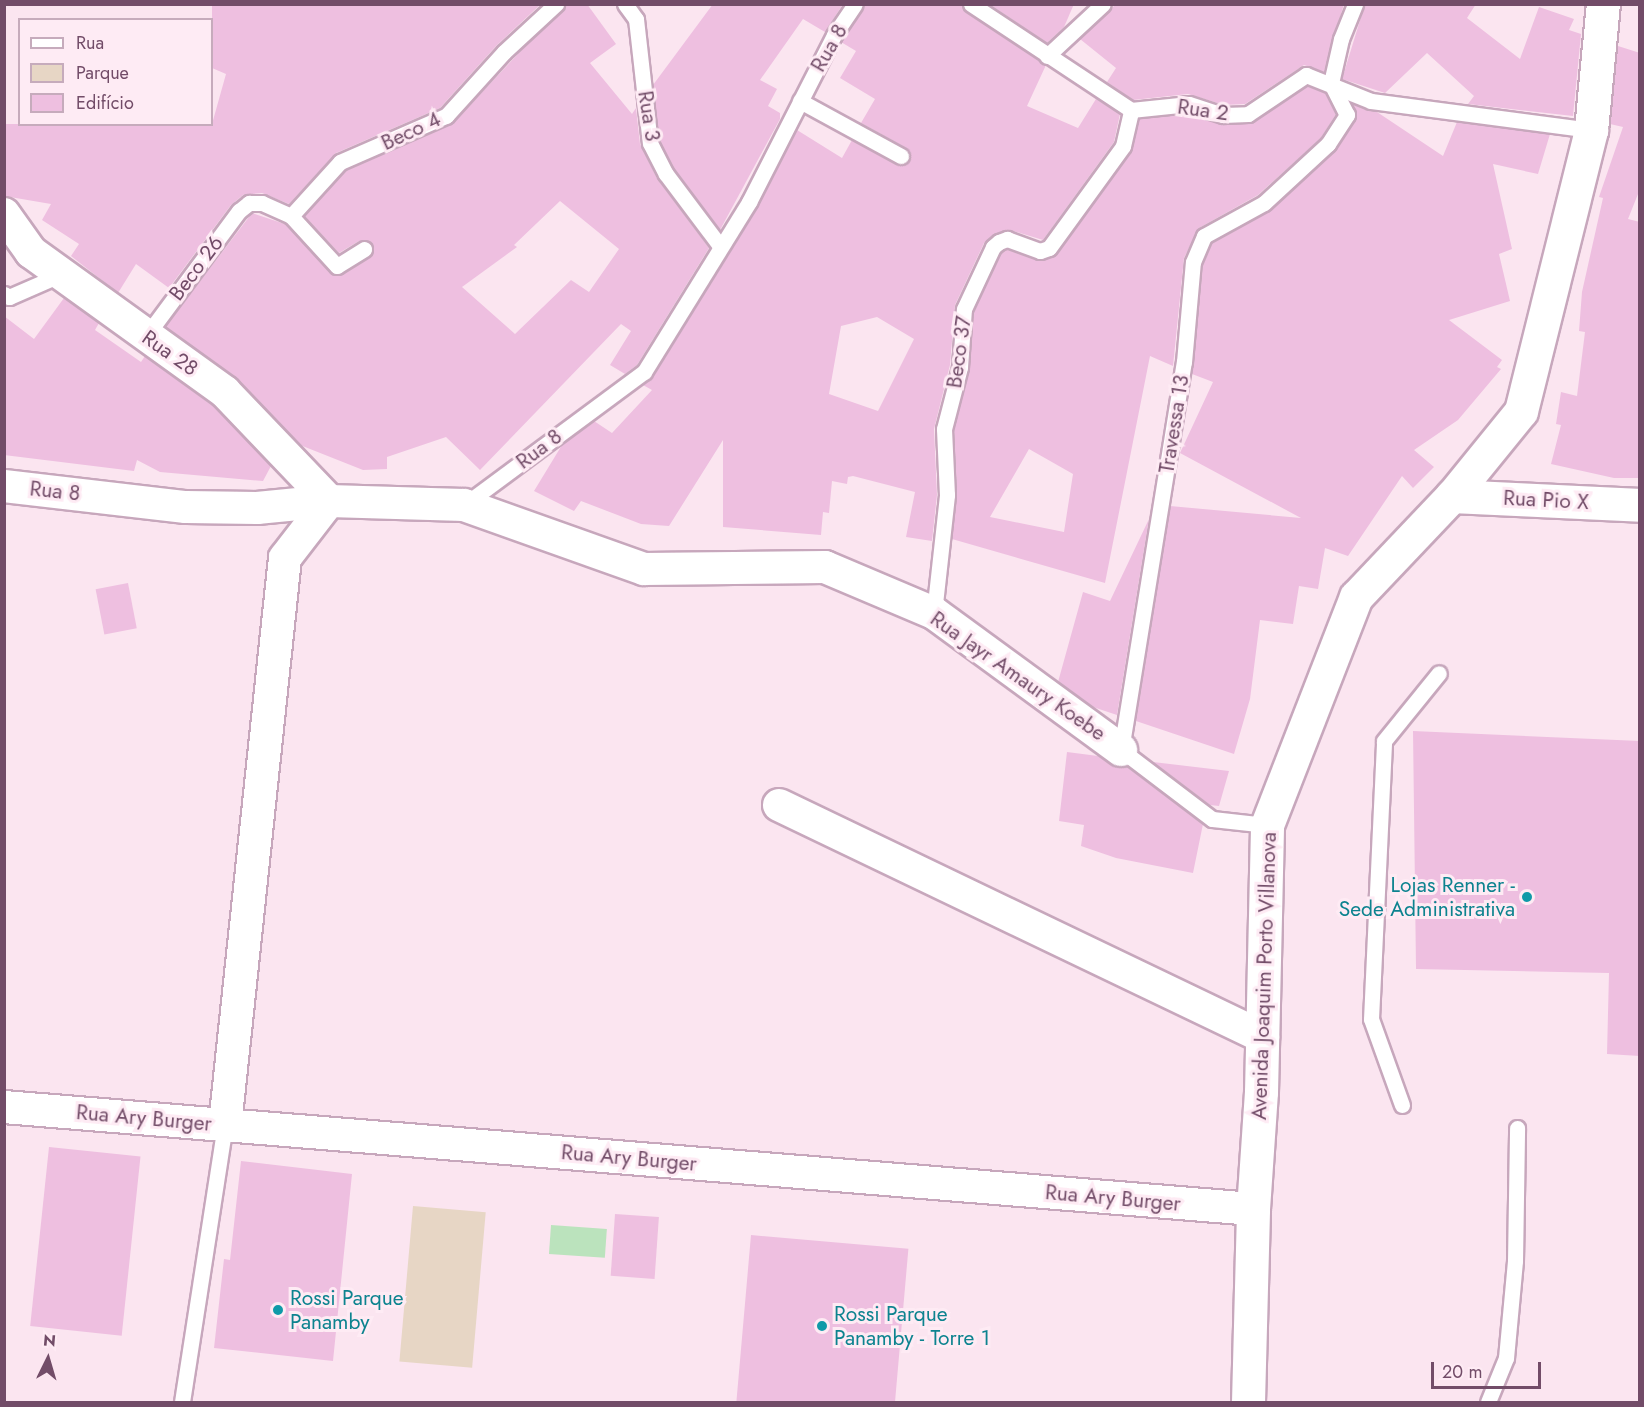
<!DOCTYPE html>
<meta charset="utf-8">
<style>
body{margin:0}
#map{position:relative;width:1644px;height:1407px;overflow:hidden;background:#fbe5f0;font-family:Jost,sans-serif}
div>[style]{position:absolute}
.green>*{inset:0;background:#e7d6c5;transform-origin:0 0}
.water>*{inset:0;background:#bbe3bd;transform-origin:0 0}
.building>*{inset:0;background:#eebfe0;transform-origin:0 0}
.roads{filter:drop-shadow(2px 0 #c7a7bc) drop-shadow(-2px 0 #c7a7bc) drop-shadow(0 2px #c7a7bc) drop-shadow(0 -2px #c7a7bc)}
.service>*{height:15px;margin:-7.5px;padding:0 7.5px;transform-origin:7.5px;border-radius:7.5px;background:#fff}
.minor>*{height:32px;margin:-16px;padding:0 16px;transform-origin:16px;border-radius:16px;background:#fff}
.tertiary>*{height:33px;margin:-16.5px;padding:0 16.5px;transform-origin:16.5px;border-radius:16.5px;background:#fff}
.dots>*{width:16px;height:16px;translate:-50% -50%;box-sizing:border-box;border:3px solid #feebf4;border-radius:50%}
span{translate:-50% -50%;white-space:nowrap;text-align:center;line-height:1.15;-webkit-text-stroke:6px #feebf4;paint-order:stroke}
.street-label{font-size:21px;color:#724c68}
.culture-label{font-size:21px;color:#0d838f}
.right{translate:-100% -50%;text-align:right}
.left{translate:0 -50%;text-align:left}
.frame{position:absolute;inset:0;border:6px solid #724c68;pointer-events:none}
.legend{position:absolute;left:18px;top:18px;width:195px;height:108px;box-sizing:border-box;background:#feebf4;border:2px solid #c6abbc;margin:0;padding:8px 10px;list-style:none;font-size:18px;color:#724c68}
.legend li{display:flex;align-items:center;gap:12px;height:30px}
.legend b{width:30px;border:2px solid #c6abbc}
.north{position:absolute;left:18px;top:1329px;width:60px;height:60px;-webkit-text-stroke:4px #feebf4;paint-order:stroke;rotate:5deg;font-size:16px;font-weight:700;line-height:24px;text-align:center;color:#724c68}
.north::after{content:'';display:block;margin:auto;width:21px;height:27px;background:#724c68;clip-path:polygon(50% 0,100% 100%,50% 72%,0 100%)}
.scale{position:absolute;left:1431px;top:1362px;width:110px;height:27px;box-sizing:border-box;border:3px solid #724c68;border-top:0;padding-left:8px;font-size:18px;line-height:21px;white-space:nowrap;color:#724c68;-webkit-text-stroke:4px #feebf4;paint-order:stroke}
</style>
<div id="map">
<div class="green">
<i style="left:413px;top:1206px;width:73px;height:156px;rotate:5deg"></i>
</div>
<div class="water">
<i style="left:551px;top:1225px;width:56px;height:29px;rotate:4deg"></i>
</div>
<div class="building">
<i style="clip-path:polygon(212px 4px,541px 4px,497px 45px,440px 108px,336px 153px,289px 204px,262px 193px,243px 195px,231px 205px,169px 288px,136px 264px,118px 293px,71px 256px,79px 244px,42px 220px,51px 204px,4px 196px,4px 124px,212px 124px,226px 74px,212px 68px)"></i>
<i style="clip-path:polygon(evenodd,565px 4px,587px 4px,616px 44px,590px 63px,632px 114px,636px 108px,640px 144px,657px 178px,709px 248px,637px 365px,625px 374px,610px 365px,631px 331px,621px 324px,480px 470px,446px 437px,387px 457px,387px 469px,363px 470px,300px 445px,238px 379px,165px 327px,252px 213px,285px 224px,333px 275px,342px 274px,369px 257px,374px 249px,369px 241px,359px 241px,339px 253px,304px 216px,346px 170px,453px 123px,565px 4px,560px 201px,619px 249px,589px 292px,571px 280px,515px 334px,462px 287px,517px 247px,514px 245px,560px 201px)"></i>
<i style="clip-path:polygon(713px 4px,843px 4px,825px 32px,803px 19px,760px 80px,777px 89px,768px 106px,780px 113px,780px 119px,720px 230px,674px 169px,659px 140px,653px 85px)"></i>
<i style="clip-path:polygon(evenodd,865px 4px,961px 4px,966px 12px,1046px 65px,1027px 106px,1078px 128px,1096px 99px,1120px 114px,1114px 142px,1043px 240px,1010px 230px,993px 235px,984px 243px,955px 305px,950px 365px,934px 429px,937px 495px,932px 541px,906px 537px,915px 492px,853px 476px,848px 477px,847px 484px,832px 481px,829px 513px,823px 512px,821px 535px,723px 527px,723px 440px,669px 526px,641px 524px,581px 501px,574px 511px,534px 491px,562px 445px,594px 421px,612px 433px,652px 390px,643px 385px,652px 377px,757px 207px,797px 130px,842px 158px,852px 140px,897px 165px,909px 161px,906px 148px,861px 123px,875px 99px,840px 78px,856px 51px,841px 42px,865px 4px,877px 317px,914px 339px,878px 411px,829px 394px,841px 326px,877px 317px)"></i>
<i style="clip-path:polygon(989px 4px,1074px 4px,1064px 27px,1047px 43px)"></i>
<i style="clip-path:polygon(1116px 4px,1344px 4px,1324px 72px,1304px 65px,1245px 104px,1224px 105px,1188px 94px,1133px 100px,1107px 82px,1116px 68px,1080px 39px)"></i>
<i style="clip-path:polygon(1365px 4px,1476px 4px,1467px 18px,1520px 59px,1539px 7px,1574px 19px,1569px 30px,1581px 34px,1573px 116px,1468px 104px,1474px 96px,1427px 53px,1385px 93px,1342px 79px)"></i>
<i style="clip-path:polygon(1618px 46px,1640px 53px,1640px 189px,1628px 219px,1640px 222px,1640px 478px,1614px 478px,1551px 464px,1561px 425px,1556px 424px,1561px 392px,1577px 396px,1585px 332px,1579px 331px,1582px 292px,1603px 198px,1599px 197px,1623px 127px,1610px 124px)"></i>
<i style="clip-path:polygon(evenodd,1307px 86px,1325px 93px,1336px 114px,1321px 138px,1258px 195px,1199px 228px,1184px 258px,1173px 366px,1150px 356px,1105px 583px,952px 539px,957px 495px,954px 430px,969px 369px,974px 311px,1001px 253px,1007px 249px,1037px 260px,1056px 254px,1131px 152px,1139px 119px,1188px 114px,1220px 124px,1249px 124px,1307px 86px,1029px 449px,1073px 474px,1064px 532px,990px 517px,1029px 449px)"></i>
<i style="clip-path:polygon(1352px 104px,1377px 112px,1443px 156px,1457px 122px,1550px 134px,1538px 174px,1493px 164px,1512px 249px,1499px 254px,1510px 301px,1449px 320px,1502px 360px,1497px 367px,1501px 369px,1458px 420px,1414px 450px,1434px 467px,1413px 488px,1402px 476px,1348px 556px,1325px 548px,1318px 589px,1299px 586px,1293px 624px,1260px 620px,1250px 699px,1234px 754px,1136px 721px,1170px 506px,1301px 518px,1180px 453px,1213px 382px,1192px 374px,1203px 264px,1212px 243px,1270px 210px,1335px 151px,1355px 120px)"></i>
<i style="clip-path:polygon(64px 298px,99px 323px,95px 330px,141px 362px,145px 356px,213px 406px,271px 466px,263px 481px,160px 472px,137px 460px,134px 471px,4px 455px,4px 316px,34px 339px)"></i>
<i style="clip-path:polygon(1149px 519px,1117px 715px,1093px 707px,1058px 682px,1083px 592px,1110px 601px)"></i>
<i style="left:128px;top:583px;width:46px;height:33px;rotate:79deg"></i>
<i style="clip-path:polygon(1413px 731px,1640px 741px,1640px 1056px,1607px 1054px,1609px 973px,1416px 969px)"></i>
<i style="clip-path:polygon(1067px 752px,1098px 756px,1118px 768px,1127px 767px,1203px 824px,1193px 873px,1116px 858px,1081px 846px,1084px 825px,1059px 821px)"></i>
<i style="clip-path:polygon(1153px 762px,1229px 771px,1219px 806px,1210px 805px)"></i>
<i style="left:49px;top:1147px;width:92px;height:180px;rotate:6deg"></i>
<i style="clip-path:polygon(241px 1161px,352px 1174px,333px 1361px,214px 1348px,224px 1259px,230px 1260px)"></i>
<i style="left:615px;top:1214px;width:44px;height:62px;rotate:4deg"></i>
<i style="left:751px;top:1235px;width:158px;height:168px;rotate:5deg"></i>
</div>
<div class="roads">
<div class="service">
<i style="left:625px;top:4px;width:19px;rotate:54deg"></i>
<i style="left:636px;top:19px;width:125px;rotate:83.6deg"></i>
<i style="left:650px;top:143px;width:35px;rotate:63deg"></i>
<i style="left:666px;top:174px;width:90px;rotate:53.1deg"></i>
<i style="left:971px;top:4px;width:192px;rotate:33.5deg"></i>
<i style="left:1131px;top:110px;width:58px;rotate:-5.9deg"></i>
<i style="left:1189px;top:104px;width:36px;rotate:18deg"></i>
<i style="left:1223px;top:115px;width:25px;rotate:-2deg"></i>
<i style="left:1248px;top:114px;width:70px;rotate:-33.9deg"></i>
<i style="left:1306px;top:75px;width:70px;rotate:21.8deg"></i>
<i style="left:1371px;top:101px;width:222px;rotate:7.5deg"></i>
<i style="left:1047px;top:56px;width:76px;rotate:-42.9deg"></i>
<i style="left:800px;top:101px;width:115px;rotate:28.6deg"></i>
<i style="left:291px;top:216px;width:68px;rotate:47.4deg"></i>
<i style="left:337px;top:266px;width:32px;rotate:-32deg"></i>
<i style="left:4px;top:294px;width:6px;rotate:31deg"></i>
<i style="left:9px;top:297px;width:58px;rotate:-23.5deg"></i>
<i style="left:146px;top:336px;width:156px;rotate:-53.4deg"></i>
<i style="left:239px;top:211px;width:13px;rotate:-39deg"></i>
<i style="left:249px;top:203px;width:13px"></i>
<i style="left:262px;top:203px;width:32px;rotate:24deg"></i>
<i style="left:291px;top:216px;width:73px;rotate:-47.8deg"></i>
<i style="left:340px;top:162px;width:116px;rotate:-23.5deg"></i>
<i style="left:446px;top:116px;width:86px;rotate:-47.8deg"></i>
<i style="left:504px;top:52px;width:71px;rotate:-42.7deg"></i>
<i style="left:464px;top:505px;width:224px;rotate:-36.5deg"></i>
<i style="left:644px;top:372px;width:200px;rotate:-58.3deg"></i>
<i style="left:749px;top:202px;width:187px;rotate:-63deg"></i>
<i style="left:834px;top:35px;width:37px;rotate:-56deg"></i>
<i style="left:934px;top:613px;width:119px;rotate:-83.7deg"></i>
<i style="left:947px;top:495px;width:66px;rotate:-92.6deg"></i>
<i style="left:944px;top:429px;width:64px;rotate:-75.5deg"></i>
<i style="left:960px;top:367px;width:58px;rotate:-86.1deg"></i>
<i style="left:964px;top:309px;width:68px;rotate:-64.9deg"></i>
<i style="left:993px;top:247px;width:8px;rotate:-40deg"></i>
<i style="left:999px;top:242px;width:9px;rotate:-21deg"></i>
<i style="left:1007px;top:239px;width:35px;rotate:20deg"></i>
<i style="left:1040px;top:251px;width:9px;rotate:-18deg"></i>
<i style="left:1049px;top:248px;width:126px;rotate:-54deg"></i>
<i style="left:1123px;top:146px;width:37px;rotate:-77deg"></i>
<i style="left:1267px;top:825px;width:55px;rotate:-173.8deg"></i>
<i style="left:1212px;top:819px;width:114px;rotate:-142.8deg"></i>
<i style="left:1121px;top:750px;width:393px;rotate:-80.8deg"></i>
<i style="left:1184px;top:362px;width:100px;rotate:-84.9deg"></i>
<i style="left:1193px;top:262px;width:28px;rotate:-67deg"></i>
<i style="left:1204px;top:236px;width:68px;rotate:-28.8deg"></i>
<i style="left:1264px;top:203px;width:87px;rotate:-42.7deg"></i>
<i style="left:1328px;top:144px;width:35px;rotate:-57deg"></i>
<i style="left:1347px;top:115px;width:36px;rotate:-117deg"></i>
<i style="left:1331px;top:83px;width:45px;rotate:-77.2deg"></i>
<i style="left:1341px;top:39px;width:38px;rotate:-68deg"></i>
<i style="left:1402px;top:1105px;width:91px;rotate:-109.8deg"></i>
<i style="left:1371px;top:1019px;width:278px;rotate:-87.3deg"></i>
<i style="left:1384px;top:741px;width:87px;rotate:-51deg"></i>
<i style="left:182px;top:1402px;width:280px;rotate:-81.2deg"></i>
<i style="left:1488px;top:1402px;width:48px;rotate:-67.8deg"></i>
<i style="left:1506px;top:1358px;width:97px;rotate:-84.7deg"></i>
<i style="left:1515px;top:1261px;width:133px;rotate:-89.1deg"></i>
</div>
<div class="minor">
<i style="left:4px;top:214px;width:47px;rotate:54.6deg"></i>
<i style="left:31px;top:252px;width:239px;rotate:35.8deg"></i>
<i style="left:225px;top:392px;width:151px;rotate:46.3deg"></i>
<i style="left:329px;top:501px;width:72px;rotate:127.7deg"></i>
<i style="left:285px;top:558px;width:570px;rotate:96.04deg"></i>
<i style="left:4px;top:486px;width:183px;rotate:6.6deg"></i>
<i style="left:186px;top:507px;width:71px;rotate:0.8deg"></i>
<i style="left:257px;top:508px;width:72px;rotate:-5.6deg"></i>
<i style="left:329px;top:501px;width:135px;rotate:1.7deg"></i>
<i style="left:464px;top:505px;width:191px;rotate:19.6deg"></i>
<i style="left:644px;top:569px;width:181px;rotate:-0.6deg"></i>
<i style="left:825px;top:567px;width:118px;rotate:22.9deg"></i>
<i style="left:934px;top:613px;width:232px;rotate:36.2deg"></i>
<i style="left:779px;top:805px;width:537px;rotate:25.61deg"></i>
<i style="left:4px;top:1107px;width:1253px;rotate:4.67deg"></i>
</div>
<div class="tertiary">
<i style="left:1452px;top:496px;width:188px;rotate:2.7deg"></i>
<i style="left:1248px;top:1402px;width:193px;rotate:-88.5deg"></i>
<i style="left:1253px;top:1209px;width:117px;rotate:-86.1deg"></i>
<i style="left:1261px;top:1092px;width:267px;rotate:-88.7deg"></i>
<i style="left:1267px;top:825px;width:245px;rotate:-68.7deg"></i>
<i style="left:1356px;top:597px;width:139px;rotate:-46.5deg"></i>
<i style="left:1452px;top:496px;width:109px;rotate:-50.9deg"></i>
<i style="left:1521px;top:411px;width:290px;rotate:-76deg"></i>
<i style="left:1591px;top:130px;width:127px;rotate:-84.6deg"></i>
</div>
</div>
<div class="dots">
<i style="left:1527px;top:897px;background:#0f9aa8"></i>
<i style="left:278px;top:1310px;background:#0f9aa8"></i>
<i style="left:822px;top:1326px;background:#0f9aa8"></i>
</div>
<div class="street-label">
<span style="left:829px;top:48px;rotate:-60deg">Rua 8</span>
<span style="left:1203px;top:110px;rotate:8deg">Rua 2</span>
<span style="left:649px;top:116px;rotate:81deg">Rua 3</span>
<span style="left:411px;top:131px;rotate:-25deg">Beco 4</span>
<span style="left:196px;top:268px;rotate:-53deg">Beco 26</span>
<span style="left:959px;top:352px;rotate:-82deg">Beco 37</span>
<span style="left:170px;top:353px;rotate:35deg">Rua 28</span>
<span style="left:1174px;top:424px;rotate:-81deg">Travessa 13</span>
<span style="left:539px;top:449px;rotate:-37deg">Rua 8</span>
<span style="left:55px;top:491px;rotate:6deg">Rua 8</span>
<span style="left:1546px;top:500px;rotate:3deg">Rua Pio X</span>
<span style="left:1018px;top:676px;rotate:35deg">Rua Jayr Amaury Koebe</span>
<span style="left:1264px;top:976px;rotate:-88deg">Avenida Joaquim Porto Villanova</span>
<span style="left:144px;top:1118px;rotate:5deg">Rua Ary Burger</span>
<span style="left:629px;top:1158px;rotate:5deg">Rua Ary Burger</span>
<span style="left:1113px;top:1198px;rotate:5deg">Rua Ary Burger</span>
</div>
<div class="culture-label">
<span class="right" style="left:1515px;top:897px">Lojas Renner -<br>Sede Administrativa</span>
<span class="left" style="left:290px;top:1310px">Rossi Parque<br>Panamby</span>
<span class="left" style="left:834px;top:1326px">Rossi Parque<br>Panamby - Torre 1</span>
</div>
<div class="frame"></div>
<ul class="legend">
<li><b style="height:8px;background:#fff"></b>Rua</li>
<li><b style="height:16px;background:#e7d6c5"></b>Parque</li>
<li><b style="height:16px;background:#eebfe0"></b>Edifício</li>
</ul>
<div class="north">N</div>
<div class="scale">20 m</div>
</div>
